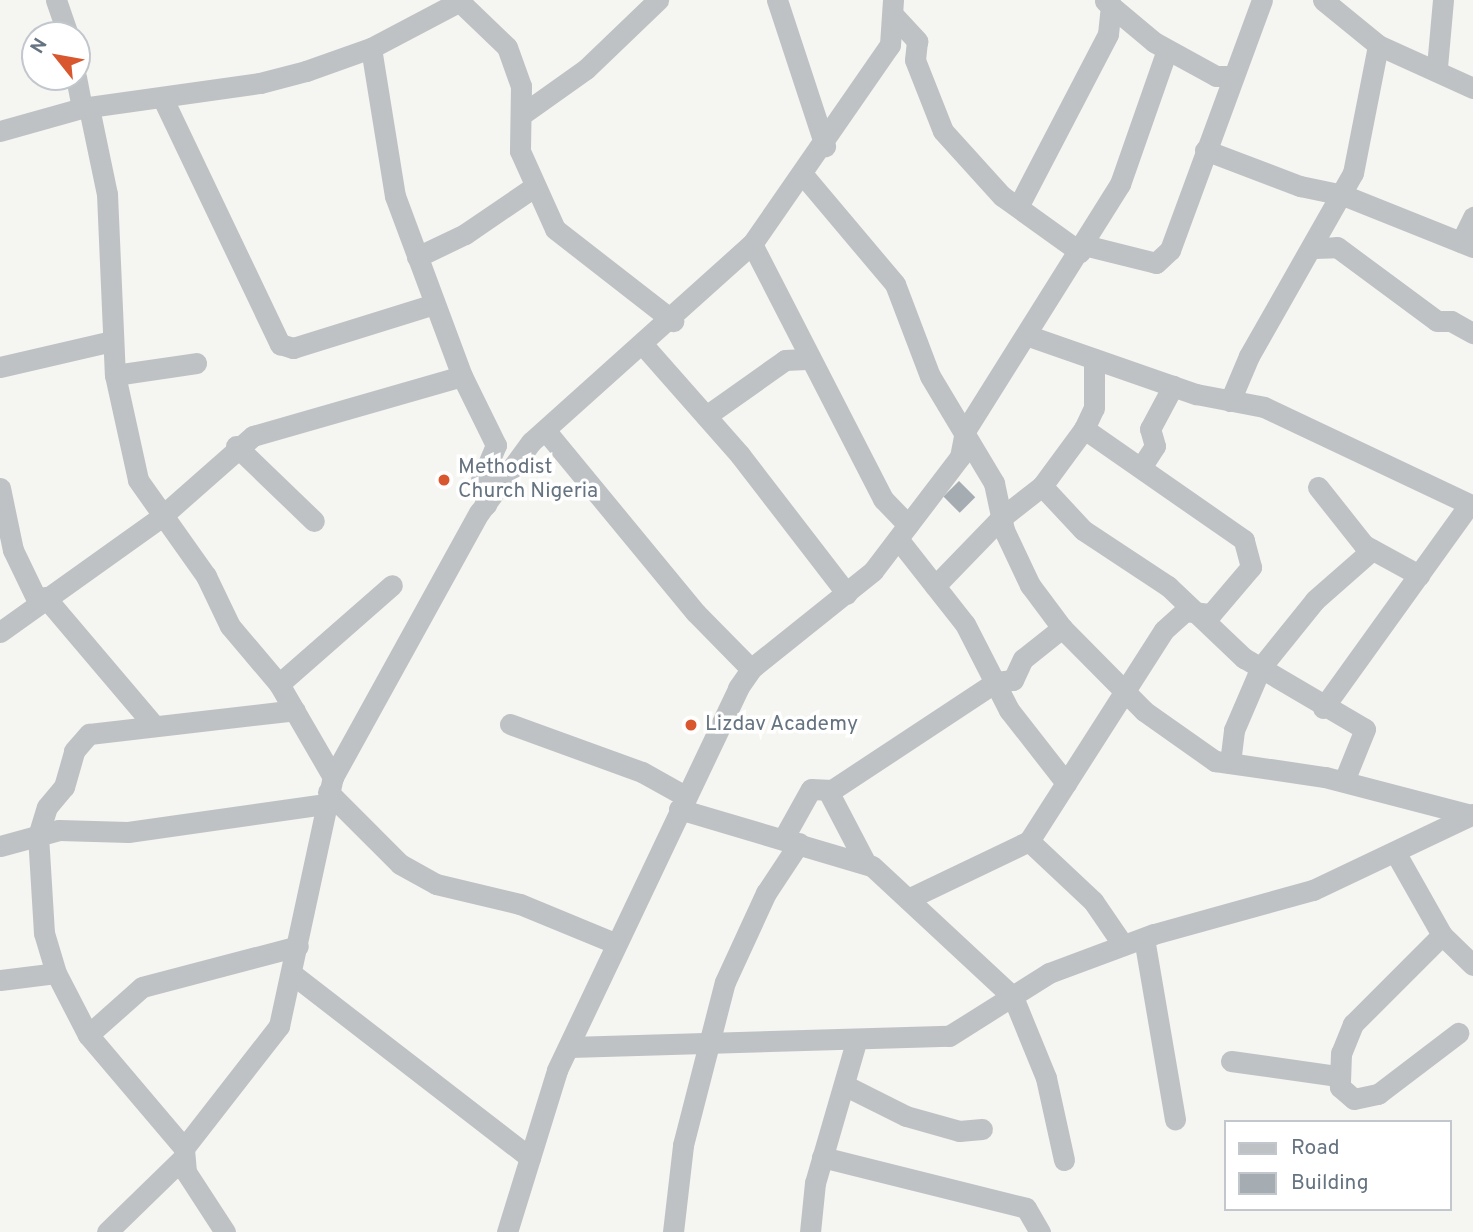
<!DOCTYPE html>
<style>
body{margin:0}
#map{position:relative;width:1473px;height:1232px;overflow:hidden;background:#f5f5f1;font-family:Overpass,sans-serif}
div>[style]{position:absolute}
.building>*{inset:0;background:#a5acb2;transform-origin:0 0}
.minor>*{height:21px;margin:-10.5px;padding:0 10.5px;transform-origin:10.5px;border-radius:10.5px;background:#bec2c5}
.dots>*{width:19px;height:19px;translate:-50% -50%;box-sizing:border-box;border:4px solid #fff;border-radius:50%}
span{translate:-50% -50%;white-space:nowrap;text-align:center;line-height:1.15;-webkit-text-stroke:7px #fff;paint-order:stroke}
.poi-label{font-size:21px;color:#667481}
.left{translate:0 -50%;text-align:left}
.legend{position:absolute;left:1224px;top:1120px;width:228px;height:91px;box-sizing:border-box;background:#fff;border:2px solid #c2c7cd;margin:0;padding:9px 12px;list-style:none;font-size:21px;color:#667481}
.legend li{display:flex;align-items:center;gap:14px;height:35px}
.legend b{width:35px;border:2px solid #c2c7cd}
.north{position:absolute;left:21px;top:21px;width:70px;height:70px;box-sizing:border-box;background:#fff;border:2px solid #c2c7cd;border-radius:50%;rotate:301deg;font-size:19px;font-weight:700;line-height:28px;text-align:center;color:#667481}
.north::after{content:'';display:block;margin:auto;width:24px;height:32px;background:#d8572f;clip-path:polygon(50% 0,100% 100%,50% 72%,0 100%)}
</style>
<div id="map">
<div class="building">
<i style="left:959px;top:481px;width:23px;height:22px;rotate:45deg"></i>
</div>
<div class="minor">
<i style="left:56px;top:0;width:37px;rotate:71deg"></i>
<i style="left:777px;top:0;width:154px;rotate:71.8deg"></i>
<i style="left:1323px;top:0;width:71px;rotate:39.3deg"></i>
<i style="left:1378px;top:45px;width:104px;rotate:24.4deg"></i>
<i style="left:1105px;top:1px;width:64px;rotate:39.9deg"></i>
<i style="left:1154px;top:42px;width:71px;rotate:28.7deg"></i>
<i style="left:1216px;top:76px;width:17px"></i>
<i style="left:460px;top:2px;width:65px;rotate:43.8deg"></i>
<i style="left:507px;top:47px;width:41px;rotate:70.3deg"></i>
<i style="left:521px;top:86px;width:65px;rotate:90.9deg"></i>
<i style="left:520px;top:151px;width:85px;rotate:65.8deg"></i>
<i style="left:555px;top:229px;width:150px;rotate:37.9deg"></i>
<i style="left:895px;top:17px;width:33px;rotate:47deg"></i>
<i style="left:917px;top:41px;width:19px;rotate:96deg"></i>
<i style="left:915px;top:60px;width:76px;rotate:68.5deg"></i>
<i style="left:943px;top:131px;width:88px;rotate:47.8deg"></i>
<i style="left:1002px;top:196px;width:96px;rotate:35.7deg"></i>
<i style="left:371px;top:48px;width:150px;rotate:80.8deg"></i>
<i style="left:395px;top:196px;width:192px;rotate:69.6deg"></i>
<i style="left:462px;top:376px;width:77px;rotate:63.8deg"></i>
<i style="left:496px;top:445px;width:38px;rotate:113deg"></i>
<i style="left:481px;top:480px;width:25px;rotate:78deg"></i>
<i style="left:1437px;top:67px;width:67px;rotate:-84.9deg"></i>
<i style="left:76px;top:77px;width:32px;rotate:79deg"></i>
<i style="left:163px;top:99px;width:272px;rotate:64.5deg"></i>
<i style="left:280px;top:344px;width:14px;rotate:17deg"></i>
<i style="left:293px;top:348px;width:148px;rotate:-17.3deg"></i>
<i style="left:89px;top:108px;width:88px;rotate:78.2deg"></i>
<i style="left:107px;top:194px;width:181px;rotate:87.5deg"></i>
<i style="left:115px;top:375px;width:107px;rotate:77.6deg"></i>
<i style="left:138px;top:480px;width:118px;rotate:54.7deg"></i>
<i style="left:206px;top:576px;width:55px;rotate:64.4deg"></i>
<i style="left:230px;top:626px;width:76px;rotate:49.8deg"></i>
<i style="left:279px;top:684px;width:108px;rotate:59.9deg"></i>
<i style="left:524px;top:113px;width:76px;rotate:-35.4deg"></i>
<i style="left:586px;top:69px;width:100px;rotate:-43.8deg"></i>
<i style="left:0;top:131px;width:85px;rotate:-15.7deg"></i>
<i style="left:82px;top:108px;width:180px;rotate:-8deg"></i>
<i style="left:260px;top:83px;width:48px;rotate:-14.6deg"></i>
<i style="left:306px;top:71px;width:69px;rotate:-19.5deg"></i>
<i style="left:371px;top:48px;width:103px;rotate:-27.8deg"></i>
<i style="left:1205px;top:150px;width:102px;rotate:20.8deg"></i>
<i style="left:1300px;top:186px;width:44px;rotate:11.8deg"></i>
<i style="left:1343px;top:195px;width:140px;rotate:21.8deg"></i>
<i style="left:804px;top:176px;width:141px;rotate:49.9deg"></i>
<i style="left:895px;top:284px;width:98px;rotate:69.2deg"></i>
<i style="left:930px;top:376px;width:125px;rotate:59.1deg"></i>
<i style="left:994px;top:483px;width:48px;rotate:78deg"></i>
<i style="left:1004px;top:530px;width:61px;rotate:64.7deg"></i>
<i style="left:1030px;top:585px;width:54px;rotate:53.3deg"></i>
<i style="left:1062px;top:628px;width:117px;rotate:45.3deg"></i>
<i style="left:1144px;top:711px;width:87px;rotate:35.2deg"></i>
<i style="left:1215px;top:761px;width:111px;rotate:8.3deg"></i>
<i style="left:1325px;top:777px;width:151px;rotate:14.6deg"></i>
<i style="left:1018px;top:207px;width:195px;rotate:-62.5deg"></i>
<i style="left:1108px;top:34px;width:29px;rotate:-84deg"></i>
<i style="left:1461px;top:242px;width:28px;rotate:-64deg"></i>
<i style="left:752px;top:244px;width:287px;rotate:62.8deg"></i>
<i style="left:883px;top:499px;width:36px;rotate:46deg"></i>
<i style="left:1084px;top:245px;width:74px;rotate:14deg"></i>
<i style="left:1156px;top:263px;width:19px;rotate:-43deg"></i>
<i style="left:1170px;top:250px;width:266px;rotate:-69.8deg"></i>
<i style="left:1314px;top:248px;width:23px;rotate:-2deg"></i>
<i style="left:1337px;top:247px;width:124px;rotate:36.5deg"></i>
<i style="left:1437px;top:321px;width:14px"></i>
<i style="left:1451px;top:321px;width:25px;rotate:29deg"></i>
<i style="left:417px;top:257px;width:53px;rotate:-25.6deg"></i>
<i style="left:465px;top:234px;width:83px;rotate:-34.3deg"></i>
<i style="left:1029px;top:336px;width:177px;rotate:19.2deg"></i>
<i style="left:1196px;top:394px;width:69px;rotate:10.8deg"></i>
<i style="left:1264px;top:407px;width:231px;rotate:25.3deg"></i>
<i style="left:644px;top:346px;width:145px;rotate:48.6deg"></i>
<i style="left:740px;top:455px;width:175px;rotate:52.4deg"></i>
<i style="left:0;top:367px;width:115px;rotate:-13.1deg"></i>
<i style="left:115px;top:375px;width:82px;rotate:-8.4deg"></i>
<i style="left:1230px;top:401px;width:49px;rotate:-67.1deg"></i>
<i style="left:1249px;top:356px;width:210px;rotate:-60.4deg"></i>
<i style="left:1353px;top:173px;width:130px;rotate:-78.9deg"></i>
<i style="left:706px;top:416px;width:97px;rotate:-35.3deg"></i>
<i style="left:785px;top:360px;width:21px;rotate:-3deg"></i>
<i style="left:545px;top:430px;width:237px;rotate:50.5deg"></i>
<i style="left:696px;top:613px;width:78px;rotate:45.5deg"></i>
<i style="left:236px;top:446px;width:108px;rotate:43.9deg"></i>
<i style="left:1142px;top:466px;width:24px;rotate:-57deg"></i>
<i style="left:1155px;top:446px;width:18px;rotate:-106deg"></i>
<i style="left:1150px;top:429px;width:49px;rotate:-61.9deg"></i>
<i style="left:1042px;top:486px;width:60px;rotate:47deg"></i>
<i style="left:1083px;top:530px;width:102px;rotate:33.4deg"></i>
<i style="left:1168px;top:586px;width:105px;rotate:43.5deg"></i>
<i style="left:1244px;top:658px;width:140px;rotate:30.4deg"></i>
<i style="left:1365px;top:729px;width:56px;rotate:112deg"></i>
<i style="left:1318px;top:487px;width:74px;rotate:51.6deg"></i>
<i style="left:1364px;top:545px;width:63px;rotate:28.6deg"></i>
<i style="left:0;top:488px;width:63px;rotate:78.2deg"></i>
<i style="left:13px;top:550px;width:58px;rotate:64.3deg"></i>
<i style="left:898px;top:539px;width:108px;rotate:51.8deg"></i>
<i style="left:965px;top:624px;width:97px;rotate:62.9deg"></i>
<i style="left:1009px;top:710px;width:93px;rotate:52deg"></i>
<i style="left:935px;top:586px;width:95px;rotate:-45.9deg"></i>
<i style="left:1001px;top:518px;width:52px;rotate:-38deg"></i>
<i style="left:1042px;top:486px;width:71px;rotate:-53.6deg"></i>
<i style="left:1084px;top:429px;width:23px;rotate:-65deg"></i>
<i style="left:1094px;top:408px;width:49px;rotate:-90deg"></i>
<i style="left:45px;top:597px;width:164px;rotate:49.7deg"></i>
<i style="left:0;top:632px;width:198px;rotate:-35.5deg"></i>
<i style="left:161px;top:517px;width:123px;rotate:-41.4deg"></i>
<i style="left:253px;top:436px;width:217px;rotate:-16deg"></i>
<i style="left:279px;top:684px;width:150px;rotate:-41.2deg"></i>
<i style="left:1323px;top:708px;width:250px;rotate:-54.3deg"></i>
<i style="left:510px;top:724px;width:140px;rotate:20deg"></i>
<i style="left:642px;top:772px;width:49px;rotate:29.2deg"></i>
<i style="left:1230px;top:763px;width:33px;rotate:-83deg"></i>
<i style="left:1234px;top:730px;width:69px;rotate:-66.8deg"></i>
<i style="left:1261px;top:667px;width:86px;rotate:-51.1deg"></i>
<i style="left:1315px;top:600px;width:76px;rotate:-41.3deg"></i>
<i style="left:828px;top:791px;width:78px;rotate:62.4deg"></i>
<i style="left:328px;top:792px;width:102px;rotate:45deg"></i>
<i style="left:400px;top:864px;width:41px;rotate:29.1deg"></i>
<i style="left:436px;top:884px;width:86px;rotate:13.4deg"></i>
<i style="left:520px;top:904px;width:100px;rotate:22.4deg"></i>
<i style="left:679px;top:809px;width:201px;rotate:16.5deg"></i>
<i style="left:872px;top:866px;width:192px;rotate:42.9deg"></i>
<i style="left:1013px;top:997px;width:87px;rotate:67.8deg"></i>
<i style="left:1046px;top:1078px;width:84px;rotate:77.6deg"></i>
<i style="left:783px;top:839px;width:57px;rotate:-60.8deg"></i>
<i style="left:811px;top:789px;width:21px;rotate:3deg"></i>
<i style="left:832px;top:790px;width:196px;rotate:-33.4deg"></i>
<i style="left:996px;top:682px;width:17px;rotate:-7deg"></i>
<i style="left:1013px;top:680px;width:23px;rotate:-65deg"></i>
<i style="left:1023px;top:659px;width:50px;rotate:-38.5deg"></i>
<i style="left:1029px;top:841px;width:88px;rotate:43.2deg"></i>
<i style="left:1093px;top:901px;width:53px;rotate:55.7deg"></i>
<i style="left:0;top:846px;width:61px;rotate:-15.2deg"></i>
<i style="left:59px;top:830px;width:69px;rotate:1.7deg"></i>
<i style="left:128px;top:832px;width:198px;rotate:-8.1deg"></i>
<i style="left:1395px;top:852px;width:95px;rotate:60.5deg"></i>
<i style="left:1442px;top:935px;width:43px;rotate:44.1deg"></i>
<i style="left:908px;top:899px;width:134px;rotate:-25.6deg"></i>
<i style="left:1029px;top:841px;width:250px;rotate:-57.4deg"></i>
<i style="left:1164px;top:630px;width:28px;rotate:-42deg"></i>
<i style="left:1185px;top:611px;width:26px;rotate:7deg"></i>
<i style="left:1211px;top:614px;width:62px;rotate:-49.6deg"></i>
<i style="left:1251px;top:567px;width:28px;rotate:-105deg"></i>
<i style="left:1244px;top:540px;width:195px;rotate:-145.2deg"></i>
<i style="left:1442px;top:935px;width:126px;rotate:135deg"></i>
<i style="left:1353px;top:1024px;width:31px;rotate:112deg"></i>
<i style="left:1341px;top:1053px;width:34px;rotate:92deg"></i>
<i style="left:1340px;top:1087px;width:18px;rotate:41deg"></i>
<i style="left:1354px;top:1099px;width:25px;rotate:-12deg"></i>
<i style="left:1378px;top:1094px;width:101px;rotate:-37.3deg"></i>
<i style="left:1144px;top:938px;width:184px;rotate:80.3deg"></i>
<i style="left:291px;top:973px;width:302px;rotate:37.7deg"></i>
<i style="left:0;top:980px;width:56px;rotate:-7.1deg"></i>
<i style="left:88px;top:1035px;width:72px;rotate:-41.6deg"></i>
<i style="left:142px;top:987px;width:161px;rotate:-14.7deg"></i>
<i style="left:570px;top:1047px;width:379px;rotate:-1.7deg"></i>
<i style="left:949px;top:1036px;width:118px;rotate:-32.2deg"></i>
<i style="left:1049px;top:973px;width:112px;rotate:-20.4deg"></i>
<i style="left:1154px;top:934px;width:165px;rotate:-15.5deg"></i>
<i style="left:1313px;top:890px;width:177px;rotate:-25.4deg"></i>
<i style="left:1231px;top:1061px;width:108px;rotate:8deg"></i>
<i style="left:844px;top:1085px;width:69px;rotate:26.6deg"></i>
<i style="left:906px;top:1116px;width:55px;rotate:15.8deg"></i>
<i style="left:959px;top:1131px;width:23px;rotate:-5deg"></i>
<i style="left:184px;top:1148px;width:148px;rotate:-130.3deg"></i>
<i style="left:88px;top:1035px;width:70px;rotate:-117.3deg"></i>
<i style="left:56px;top:973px;width:42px;rotate:-106.7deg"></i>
<i style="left:44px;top:933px;width:97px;rotate:-93.5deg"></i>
<i style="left:38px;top:836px;width:30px;rotate:-73deg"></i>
<i style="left:47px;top:807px;width:26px;rotate:-50deg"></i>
<i style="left:64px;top:787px;width:37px;rotate:-74deg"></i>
<i style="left:74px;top:751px;width:23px;rotate:-49deg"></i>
<i style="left:89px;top:734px;width:207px;rotate:-6.6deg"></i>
<i style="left:822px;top:1157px;width:210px;rotate:14deg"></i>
<i style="left:1026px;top:1208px;width:28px;rotate:60deg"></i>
<i style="left:107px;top:1232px;width:105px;rotate:-44.2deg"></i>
<i style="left:225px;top:1232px;width:72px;rotate:-123deg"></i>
<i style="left:186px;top:1172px;width:24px;rotate:-95deg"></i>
<i style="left:184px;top:1148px;width:155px;rotate:-52.1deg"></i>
<i style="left:279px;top:1026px;width:255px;rotate:-77.8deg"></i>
<i style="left:333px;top:777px;width:302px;rotate:-61.1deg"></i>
<i style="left:479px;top:513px;width:88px;rotate:-53.8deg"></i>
<i style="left:531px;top:442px;width:297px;rotate:-41.9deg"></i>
<i style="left:752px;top:244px;width:242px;rotate:-55.3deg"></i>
<i style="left:890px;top:45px;width:45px;rotate:-86.2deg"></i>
<i style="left:507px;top:1232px;width:170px;rotate:-72.8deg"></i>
<i style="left:557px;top:1070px;width:423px;rotate:-64.6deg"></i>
<i style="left:738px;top:688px;width:24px;rotate:-55deg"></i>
<i style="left:752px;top:668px;width:155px;rotate:-38.7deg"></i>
<i style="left:873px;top:571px;width:143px;rotate:-52.7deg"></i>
<i style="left:960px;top:457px;width:26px;rotate:-79deg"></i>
<i style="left:965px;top:431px;width:292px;rotate:-57.9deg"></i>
<i style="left:1120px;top:184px;width:142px;rotate:-70.7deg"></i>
<i style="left:673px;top:1232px;width:88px;rotate:-83.4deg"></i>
<i style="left:683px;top:1145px;width:168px;rotate:-75.6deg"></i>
<i style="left:725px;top:982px;width:98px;rotate:-65.3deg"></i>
<i style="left:766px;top:893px;width:60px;rotate:-56.6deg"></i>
<i style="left:810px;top:1232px;width:49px;rotate:-84.2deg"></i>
<i style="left:815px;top:1183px;width:147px;rotate:-73.8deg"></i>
</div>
<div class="dots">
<i style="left:444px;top:480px;background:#d8572f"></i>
<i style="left:691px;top:725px;background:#d8572f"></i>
</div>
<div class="poi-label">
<span class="left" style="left:458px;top:480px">Methodist<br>Church Nigeria</span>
<span class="left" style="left:705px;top:725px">Lizdav Academy</span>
</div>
<ul class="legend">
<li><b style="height:9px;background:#bec2c5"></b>Road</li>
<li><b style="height:19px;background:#a5acb2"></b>Building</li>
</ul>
<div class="north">N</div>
</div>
